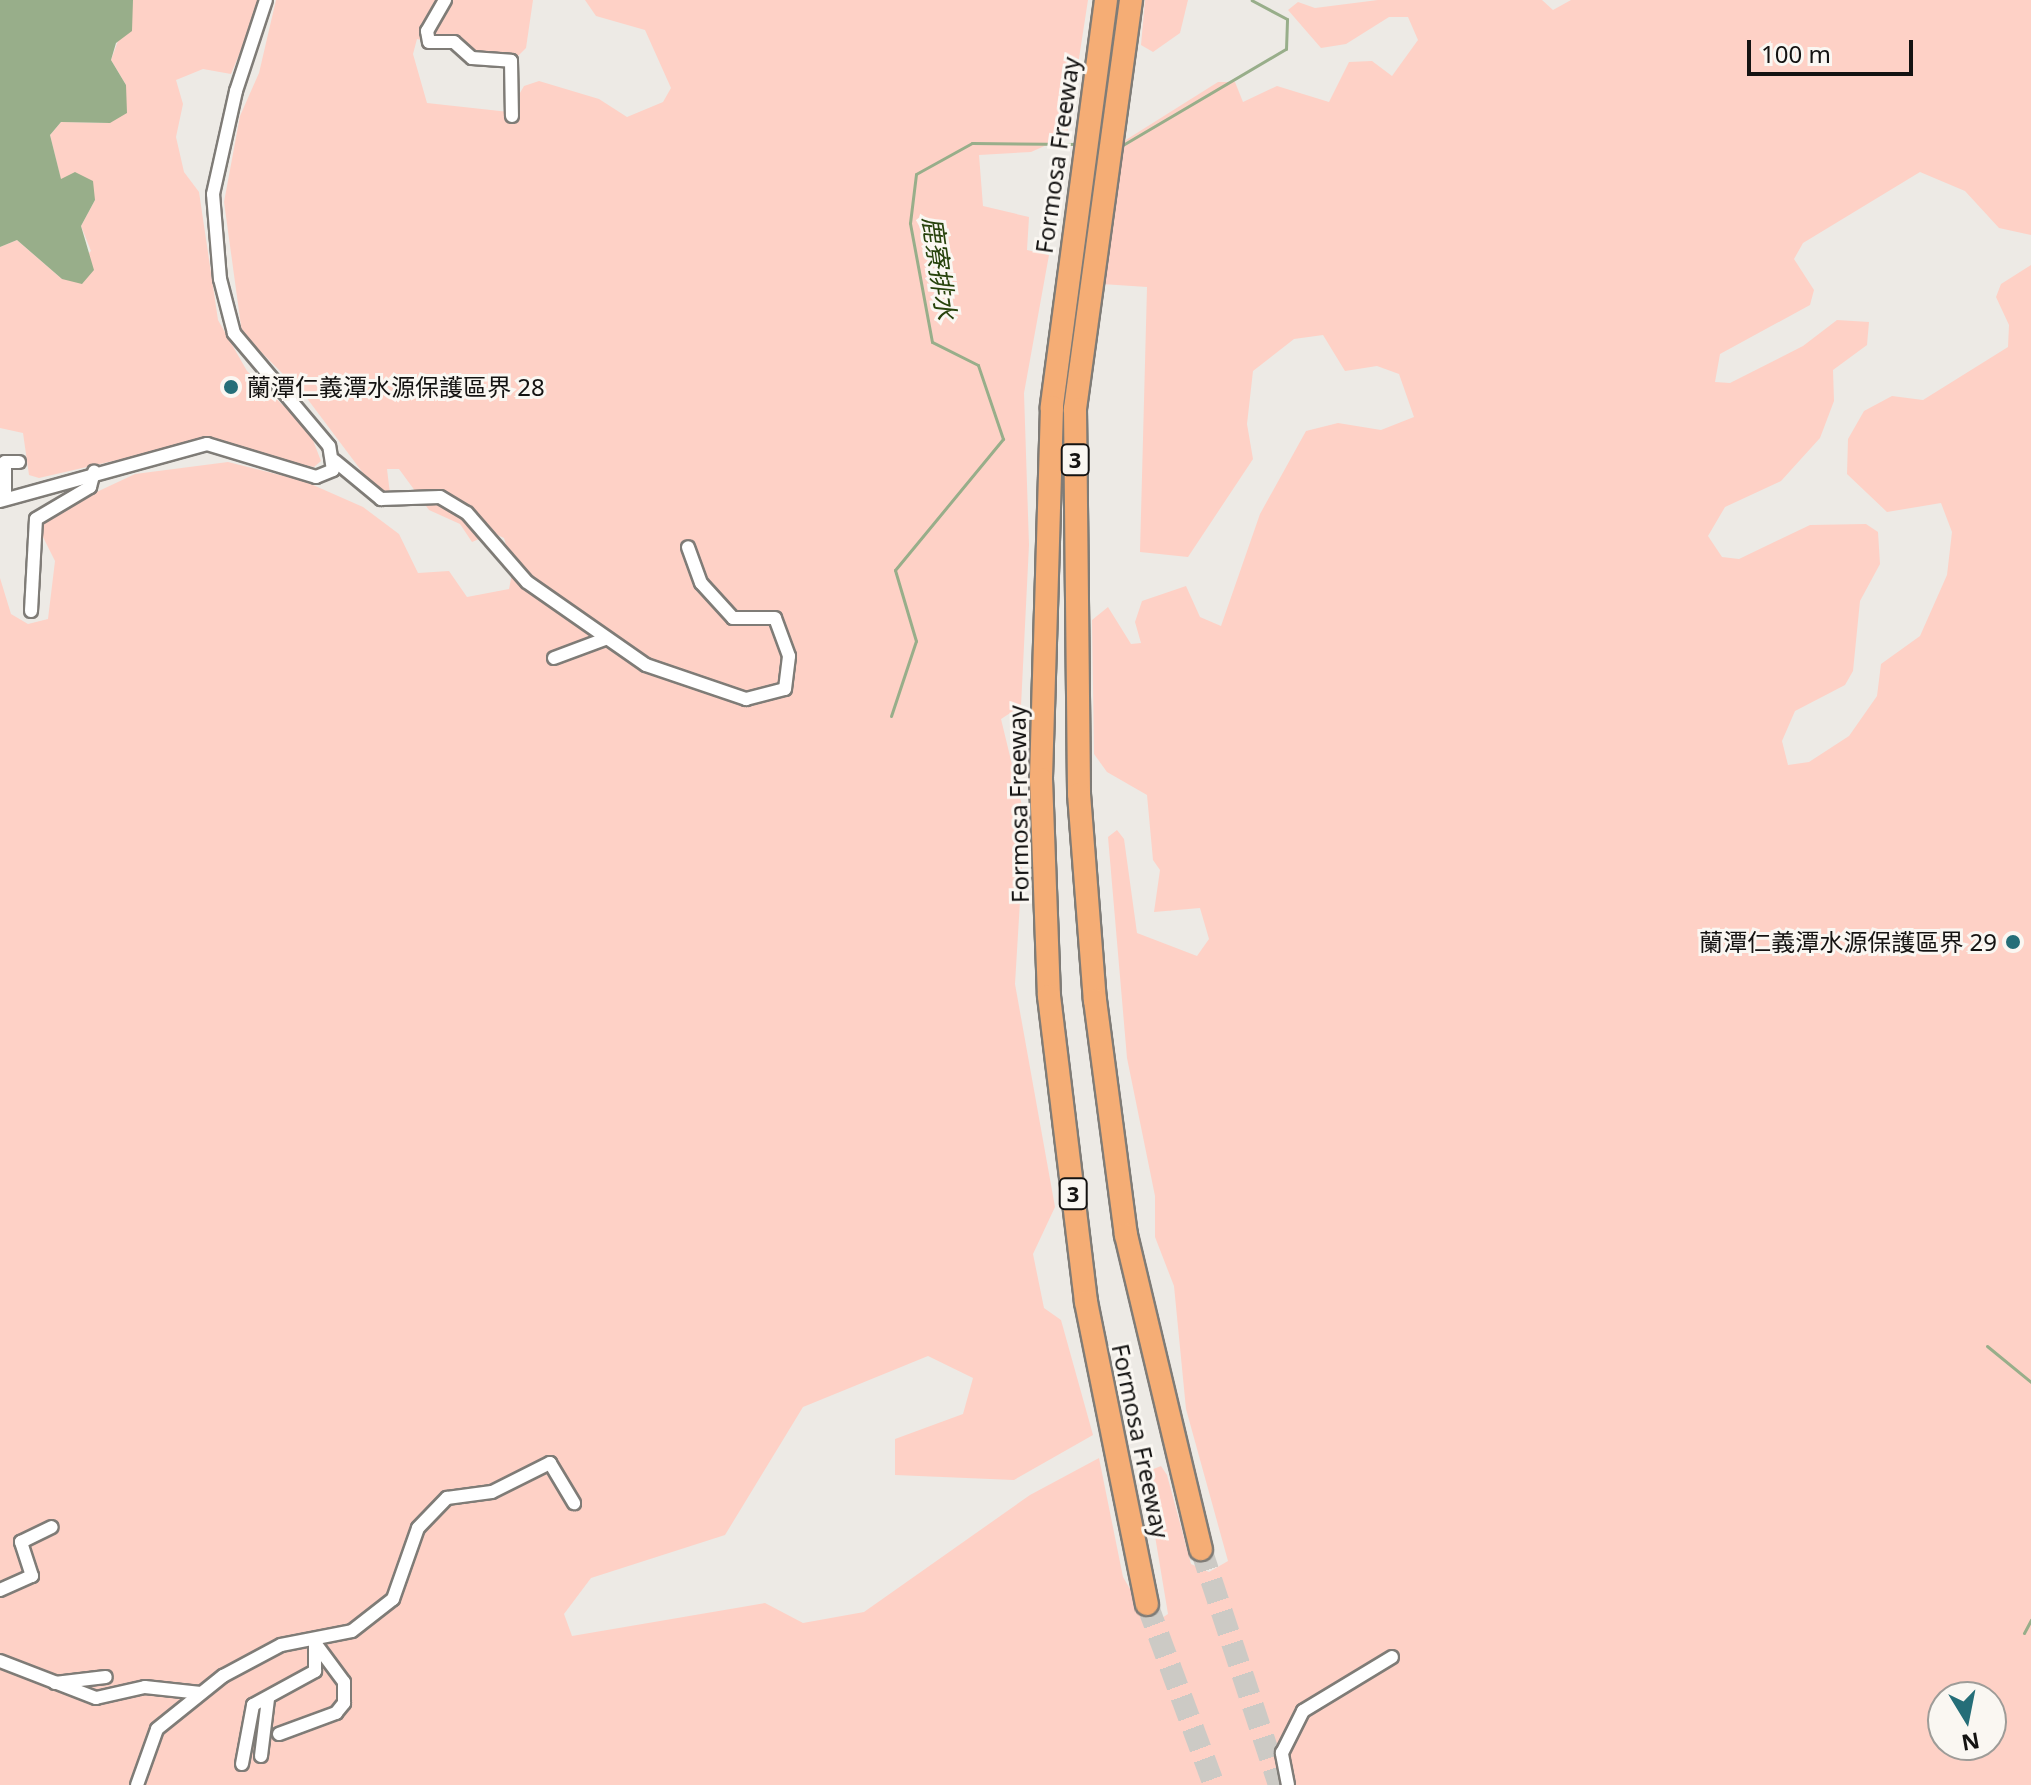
<!DOCTYPE html>
<meta charset="utf-8">
<style>
body{margin:0}
#map{position:relative;width:2031px;height:1785px;overflow:hidden;background:#edeae5;font-family:"Noto Sans","Noto Sans TC",sans-serif}
div>[style]{position:absolute}
.green>*{inset:0;background:#fed1c6}
.water>*{inset:0;background:#98ae8a}
.stream>*{height:3px;margin:-1.5px;padding:0 1.5px;transform-origin:1.5px;border-radius:1.5px;background:#98ae8a}
.highway-tunnel>*{height:22px;margin-top:-11px;transform-origin:0;background:repeating-linear-gradient(90deg,#cccac5 0 22px,transparent 0 33px)}
.roads{filter:drop-shadow(2px 0 #7f7c77) drop-shadow(-2px 0 #7f7c77) drop-shadow(0 2px #7f7c77) drop-shadow(0 -2px #7f7c77)}
.street>*{height:12px;margin:-6px;padding:0 6px;transform-origin:6px;border-radius:6px;background:#fff}
.highway>*{height:22px;margin:-11px;padding:0 11px;transform-origin:11px;border-radius:11px;background:#f5ad75}
.dots>*{width:22px;height:22px;translate:-50% -50%;box-sizing:border-box;border:4px solid #faf7f2;border-radius:50%}
span{translate:-50% -50%;white-space:nowrap;text-align:center;line-height:1.15;-webkit-text-stroke:6px #faf7f2;paint-order:stroke}
.shield-label span{padding:2px 6px;background:#faf7f2;border:2px solid;border-radius:6px;-webkit-text-stroke-width:0}
.shield-label{font-size:22px;color:#141312;font-weight:700}
.street-label{font-size:24px;color:#141312}
.poi-label{font-size:24px;color:#141312}
.left{translate:0 -50%;text-align:left}
.right{translate:-100% -50%;text-align:right}
.water-label{font-size:26px;color:#27430c;font-style:italic}
.north{position:absolute;left:1927px;top:1681px;width:80px;height:80px;box-sizing:border-box;background:#faf7f2;border:2px solid #9e9c98;border-radius:50%;rotate:170deg;font-size:22px;font-weight:700;line-height:32px;text-align:center;color:#141312}
.north::after{content:'';display:block;margin:auto;width:28px;height:36px;background:#256e78;clip-path:polygon(50% 0,100% 100%,50% 72%,0 100%)}
.scale{position:absolute;left:1747px;top:40px;width:166px;height:36px;box-sizing:border-box;border:4px solid #141312;border-top:0;padding-left:10px;font-size:24px;line-height:28px;white-space:nowrap;color:#141312;-webkit-text-stroke:6px #faf7f2;paint-order:stroke}
</style>
<div id="map">
<div class="green">
<i style="clip-path:polygon(133px 0,262px 0,231px 74px,203px 69px,176px 80px,183px 104px,176px 137px,184px 172px,199px 192px,218px 320px,247px 371px,309px 430px,321px 461px,314px 467px,191px 443px,39px 478px,29px 475px,23px 433px,0 428px,0 247px,17px 240px,62px 279px,91px 251px,81px 226px,95px 200px,61px 180px,50px 135px,61px 122px,110px 123px,126px 85px,111px 60px)"></i>
<i style="clip-path:polygon(evenodd,276px 0,533px 0,526px 48px,518px 56px,484px 58px,417px 39px,413px 54px,427px 103px,509px 112px,524px 86px,539px 81px,599px 99px,627px 117px,663px 102px,671px 88px,645px 30px,596px 16px,585px 0,1088px 0,1067px 136px,1031px 152px,979px 155px,983px 206px,1029px 217px,1027px 250px,1049px 255px,1024px 393px,1029px 545px,1021px 706px,1001px 719px,1025px 818px,1015px 984px,1055px 1207px,1033px 1254px,1044px 1308px,1061px 1320px,1093px 1435px,1014px 1480px,895px 1475px,895px 1439px,963px 1414px,973px 1378px,928px 1356px,803px 1407px,725px 1535px,591px 1578px,564px 1614px,572px 1636px,765px 1603px,803px 1623px,864px 1612px,1030px 1495px,1099px 1458px,1123px 1577px,1151px 1625px,1168px 1614px,1148px 1494px,1151px 1470px,1161px 1466px,1167px 1475px,1191px 1564px,1209px 1572px,1228px 1561px,1186px 1409px,1174px 1286px,1155px 1237px,1155px 1196px,1127px 1058px,1108px 837px,1117px 830px,1124px 839px,1137px 933px,1197px 956px,1209px 939px,1200px 908px,1154px 912px,1160px 870px,1153px 860px,1147px 795px,1107px 772px,1094px 754px,1092px 620px,1108px 607px,1131px 644px,1141px 643px,1135px 622px,1142px 601px,1186px 586px,1200px 617px,1221px 626px,1260px 514px,1306px 431px,1338px 423px,1381px 430px,1414px 417px,1399px 374px,1377px 366px,1345px 371px,1323px 335px,1294px 339px,1253px 371px,1247px 424px,1253px 459px,1188px 557px,1140px 552px,1147px 287px,1102px 284px,1121px 143px,1218px 82px,1235px 82px,1243px 102px,1277px 86px,1329px 102px,1349px 62px,1372px 61px,1392px 76px,1418px 40px,1408px 17px,1389px 17px,1346px 44px,1321px 48px,1288px 10px,1298px 2px,1315px 8px,1378px 0,1542px 0,1553px 10px,1571px 0,2031px 0,2031px 235px,1999px 228px,1965px 191px,1920px 172px,1803px 243px,1794px 259px,1814px 290px,1810px 305px,1720px 354px,1715px 382px,1730px 383px,1803px 346px,1837px 320px,1869px 322px,1867px 345px,1833px 370px,1834px 401px,1820px 438px,1781px 481px,1725px 507px,1708px 536px,1722px 557px,1739px 559px,1810px 525px,1866px 524px,1878px 532px,1880px 564px,1860px 601px,1853px 671px,1845px 685px,1795px 711px,1782px 741px,1788px 765px,1809px 762px,1849px 736px,1877px 696px,1881px 664px,1920px 636px,1947px 575px,1952px 532px,1941px 503px,1887px 512px,1847px 474px,1848px 439px,1864px 411px,1892px 396px,1923px 400px,2008px 347px,2009px 325px,1996px 297px,2001px 284px,2031px 265px,2031px 1785px,0 1785px,0 578px,11px 614px,28px 624px,48px 619px,55px 561px,35px 521px,135px 474px,228px 462px,304px 481px,363px 507px,399px 534px,418px 573px,449px 571px,467px 597px,509px 589px,513px 569px,504px 538px,493px 533px,472px 542px,460px 524px,429px 510px,399px 469px,387px 469px,391px 502px,381px 497px,306px 397px,242px 333px,224px 202px,240px 116px,259px 73px,276px 0,1943px 1697px,1991px 1697px,1991px 1745px,1943px 1745px,1943px 1697px)"></i>
<i style="clip-path:polygon(1145px 0,1188px 0,1180px 33px,1153px 52px,1141px 45px)"></i>
</div>
<div class="water">
<i style="clip-path:polygon(0 0,133px 0,132px 31px,116px 43px,111px 60px,126px 85px,127px 113px,110px 123px,61px 122px,50px 135px,61px 179px,75px 172px,93px 181px,95px 200px,81px 226px,94px 270px,82px 284px,62px 279px,17px 240px,0 247px)"></i>
</div>
<div class="stream">
<i style="left:1121px;top:146px;width:191px;rotate:-30.5deg"></i>
<i style="left:1286px;top:49px;width:30px;rotate:-88deg"></i>
<i style="left:1287px;top:19px;width:40px;rotate:-152deg"></i>
<i style="left:891px;top:716px;width:79px;rotate:-71.6deg"></i>
<i style="left:916px;top:641px;width:74px;rotate:-106.5deg"></i>
<i style="left:895px;top:570px;width:170px;rotate:-50.5deg"></i>
<i style="left:1003px;top:439px;width:78px;rotate:-108.7deg"></i>
<i style="left:978px;top:365px;width:51px;rotate:-153.4deg"></i>
<i style="left:932px;top:342px;width:121px;rotate:-100.5deg"></i>
<i style="left:910px;top:223px;width:49px;rotate:-83deg"></i>
<i style="left:916px;top:174px;width:64px;rotate:-29deg"></i>
<i style="left:972px;top:143px;width:105px;rotate:0.5deg"></i>
<i style="left:1987px;top:1346px;width:57px;rotate:39.3deg"></i>
<i style="left:2024px;top:1633px;width:15px;rotate:-62deg"></i>
</div>
<div class="highway-tunnel">
<i style="left:1201px;top:1549px;width:249px;rotate:71.7deg"></i>
<i style="left:1147px;top:1604px;width:193px;rotate:69.7deg"></i>
</div>
<div class="roads">
<div class="street">
<i style="left:445px;top:0;width:36px;rotate:120deg"></i>
<i style="left:427px;top:31px;width:11px;rotate:80deg"></i>
<i style="left:429px;top:42px;width:25px"></i>
<i style="left:454px;top:42px;width:24px;rotate:42deg"></i>
<i style="left:472px;top:58px;width:39px;rotate:4deg"></i>
<i style="left:511px;top:61px;width:55px;rotate:89deg"></i>
<i style="left:335px;top:461px;width:60px;rotate:39.6deg"></i>
<i style="left:381px;top:499px;width:59px;rotate:-1.9deg"></i>
<i style="left:440px;top:497px;width:31px;rotate:31deg"></i>
<i style="left:467px;top:513px;width:91px;rotate:49deg"></i>
<i style="left:527px;top:582px;width:145px;rotate:34.9deg"></i>
<i style="left:646px;top:665px;width:106px;rotate:18.8deg"></i>
<i style="left:746px;top:699px;width:40px;rotate:-14.4deg"></i>
<i style="left:785px;top:689px;width:33px;rotate:-83deg"></i>
<i style="left:789px;top:656px;width:40px;rotate:-110.2deg"></i>
<i style="left:775px;top:618px;width:42px;rotate:180deg"></i>
<i style="left:733px;top:618px;width:47px;rotate:-132.4deg"></i>
<i style="left:701px;top:583px;width:38px;rotate:-110deg"></i>
<i style="left:5px;top:499px;width:37px;rotate:-90deg"></i>
<i style="left:5px;top:462px;width:14px"></i>
<i style="left:0;top:501px;width:215px;rotate:-15.4deg"></i>
<i style="left:207px;top:444px;width:114px;rotate:16.8deg"></i>
<i style="left:316px;top:477px;width:18px;rotate:-22deg"></i>
<i style="left:333px;top:470px;width:24px;rotate:-99deg"></i>
<i style="left:329px;top:446px;width:148px;rotate:-130.1deg"></i>
<i style="left:234px;top:333px;width:56px;rotate:-104.5deg"></i>
<i style="left:220px;top:279px;width:85px;rotate:-94.7deg"></i>
<i style="left:213px;top:194px;width:106px;rotate:-77.4deg"></i>
<i style="left:236px;top:91px;width:96px;rotate:-71.8deg"></i>
<i style="left:31px;top:611px;width:92px;rotate:-86.9deg"></i>
<i style="left:36px;top:519px;width:63px;rotate:-30.7deg"></i>
<i style="left:90px;top:487px;width:16px;rotate:-75deg"></i>
<i style="left:554px;top:658px;width:54px;rotate:-20.4deg"></i>
<i style="left:0;top:1590px;width:35px;rotate:-24deg"></i>
<i style="left:32px;top:1576px;width:36px;rotate:-108deg"></i>
<i style="left:21px;top:1542px;width:34px;rotate:-26deg"></i>
<i style="left:0;top:1661px;width:103px;rotate:21.1deg"></i>
<i style="left:96px;top:1698px;width:50px;rotate:-12.7deg"></i>
<i style="left:145px;top:1687px;width:56px;rotate:6.1deg"></i>
<i style="left:55px;top:1683px;width:51px;rotate:-6.7deg"></i>
<i style="left:279px;top:1734px;width:61px;rotate:-20.2deg"></i>
<i style="left:336px;top:1713px;width:13px;rotate:-51deg"></i>
<i style="left:344px;top:1703px;width:21px;rotate:-90deg"></i>
<i style="left:344px;top:1682px;width:49px;rotate:-126.6deg"></i>
<i style="left:261px;top:1756px;width:57px;rotate:-83deg"></i>
<i style="left:242px;top:1764px;width:60px;rotate:-79.4deg"></i>
<i style="left:253px;top:1705px;width:71px;rotate:-28.7deg"></i>
<i style="left:315px;top:1671px;width:28px;rotate:-90deg"></i>
<i style="left:137px;top:1785px;width:59px;rotate:-70.3deg"></i>
<i style="left:157px;top:1729px;width:85px;rotate:-38.8deg"></i>
<i style="left:223px;top:1676px;width:66px;rotate:-28.1deg"></i>
<i style="left:281px;top:1645px;width:72px;rotate:-11.2deg"></i>
<i style="left:352px;top:1631px;width:52px;rotate:-38deg"></i>
<i style="left:393px;top:1599px;width:75px;rotate:-70.6deg"></i>
<i style="left:418px;top:1528px;width:42px;rotate:-46deg"></i>
<i style="left:447px;top:1498px;width:45px;rotate:-7.6deg"></i>
<i style="left:492px;top:1492px;width:65px;rotate:-26.6deg"></i>
<i style="left:550px;top:1463px;width:47px;rotate:59deg"></i>
<i style="left:1288px;top:1785px;width:33px;rotate:-101deg"></i>
<i style="left:1282px;top:1753px;width:47px;rotate:-63.4deg"></i>
<i style="left:1303px;top:1711px;width:104px;rotate:-31.2deg"></i>
</div>
<div class="highway">
<i style="left:1106px;top:0;width:411px;rotate:97.6deg"></i>
<i style="left:1052px;top:407px;width:372px;rotate:91.7deg"></i>
<i style="left:1041px;top:779px;width:217px;rotate:87.9deg"></i>
<i style="left:1049px;top:996px;width:308px;rotate:83.1deg"></i>
<i style="left:1086px;top:1302px;width:308px;rotate:78.6deg"></i>
<i style="left:1131px;top:0;width:413px;rotate:97.8deg"></i>
<i style="left:1075px;top:409px;width:385px;rotate:89.4deg"></i>
<i style="left:1079px;top:794px;width:207px;rotate:85.6deg"></i>
<i style="left:1095px;top:1000px;width:237px;rotate:82.5deg"></i>
<i style="left:1126px;top:1235px;width:323px;rotate:76.6deg"></i>
</div>
</div>
<div class="dots">
<i style="left:231px;top:387px;background:#256e78"></i>
<i style="left:2013px;top:942px;background:#256e78"></i>
</div>
<div class="shield-label">
<span style="left:1075px;top:460px">3</span>
<span style="left:1073px;top:1194px">3</span>
</div>
<div class="street-label">
<span style="left:1057px;top:155px;rotate:-82deg">Formosa Freeway</span>
<span style="left:1018px;top:804px;rotate:-91deg">Formosa Freeway</span>
<span style="left:1141px;top:1441px;rotate:78deg">Formosa Freeway</span>
</div>
<div class="poi-label">
<span class="left" style="left:247px;top:387px">蘭潭仁義潭水源保護區界 28</span>
<span class="right" style="left:1997px;top:942px">蘭潭仁義潭水源保護區界 29</span>
</div>
<div class="water-label">
<span style="left:939px;top:268px;rotate:82deg">鹿寮排水</span>
</div>
<div class="north">N</div>
<div class="scale">100 m</div>
</div>
